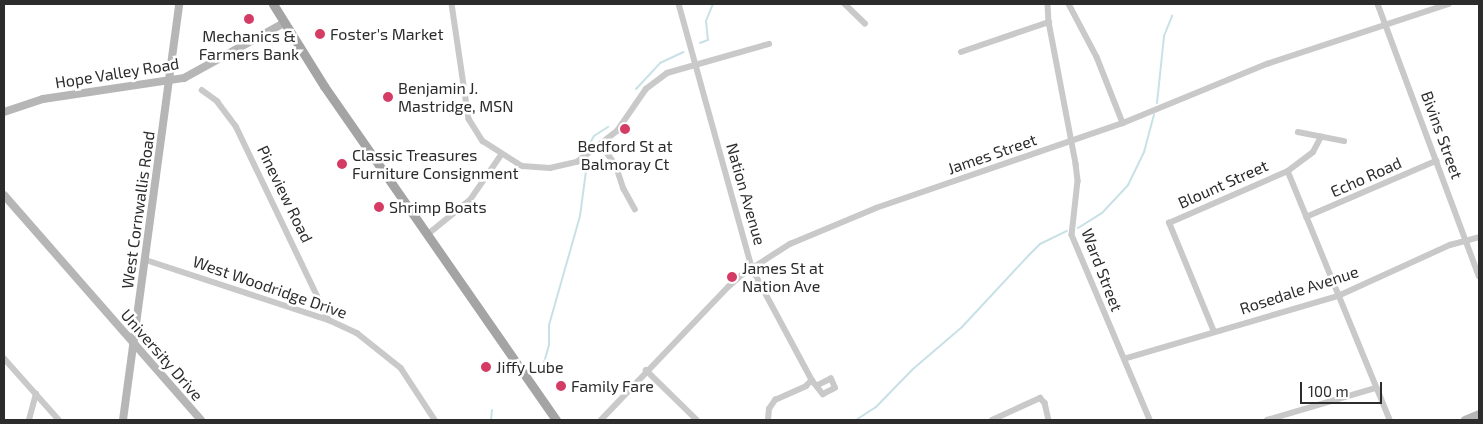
<!DOCTYPE html>
<style>
body{margin:0}
#map{position:relative;width:1483px;height:424px;overflow:hidden;background:#fff;font-family:"Exo 2",sans-serif}
div>[style]{position:absolute}
.stream>*{height:2px;margin:-1px;padding:0 1px;transform-origin:1px;border-radius:1px;background:#c8e1e7}
.street>*{height:5.5px;margin:-2.75px;padding:0 2.75px;transform-origin:2.75px;border-radius:2.75px;background:#c9c9c9}
.secondary>*{height:8px;margin:-4px;padding:0 4px;transform-origin:4px;border-radius:4px;background:#b6b6b6}
.primary>*{height:9px;margin:-4.5px;padding:0 4.5px;transform-origin:4.5px;border-radius:4.5px;background:#a4a4a4}
.dots>*{width:14px;height:14px;translate:-50% -50%;box-sizing:border-box;border:2px solid #fff;border-radius:50%}
span{translate:-50% -50%;white-space:nowrap;text-align:center;line-height:1.15;-webkit-text-stroke:5px #fff;paint-order:stroke}
.poi-label{font-size:16px;color:#2c2c2c}
.left{translate:0 -50%;text-align:left}
.street-label{font-size:16px;color:#2c2c2c}
.frame{position:absolute;inset:0;border:5px solid #2c2c2c;pointer-events:none}
.scale{position:absolute;left:1300px;top:382px;width:82px;height:22px;box-sizing:border-box;border:2px solid #2c2c2c;border-top:0;padding-left:6px;font-size:15px;line-height:18px;white-space:nowrap;color:#2c2c2c;-webkit-text-stroke:4px #fff;paint-order:stroke}
</style>
<div id="map">
<div class="stream">
<i style="left:700px;top:43px;width:9px;rotate:-21deg"></i>
<i style="left:708px;top:40px;width:19px;rotate:-96deg"></i>
<i style="left:706px;top:21px;width:18px;rotate:-68deg"></i>
<i style="left:636px;top:89px;width:35px;rotate:-47deg"></i>
<i style="left:660px;top:63px;width:26px;rotate:-25deg"></i>
<i style="left:1157px;top:103px;width:67px;rotate:-84deg"></i>
<i style="left:1164px;top:36px;width:22px;rotate:-68deg"></i>
<i style="left:590px;top:143px;width:8px;rotate:-60deg"></i>
<i style="left:594px;top:136px;width:17px;rotate:-33deg"></i>
<i style="left:1078px;top:228px;width:28px;rotate:-32deg"></i>
<i style="left:1102px;top:213px;width:38px;rotate:-47deg"></i>
<i style="left:1128px;top:185px;width:37px;rotate:-64deg"></i>
<i style="left:1144px;top:152px;width:39px;rotate:-75deg"></i>
<i style="left:543px;top:366px;width:22px;rotate:-74deg"></i>
<i style="left:549px;top:345px;width:20px;rotate:-90deg"></i>
<i style="left:549px;top:325px;width:113px;rotate:-74.1deg"></i>
<i style="left:580px;top:216px;width:45px;rotate:-82.4deg"></i>
<i style="left:491px;top:420px;width:10px;rotate:-84deg"></i>
<i style="left:856px;top:420px;width:24px;rotate:-33deg"></i>
<i style="left:876px;top:407px;width:53px;rotate:-45.8deg"></i>
<i style="left:913px;top:369px;width:65px;rotate:-40.6deg"></i>
<i style="left:962px;top:327px;width:98px;rotate:-47.1deg"></i>
<i style="left:1029px;top:255px;width:16px;rotate:-45deg"></i>
<i style="left:1040px;top:244px;width:30px;rotate:-26deg"></i>
</div>
<div class="street">
<i style="left:452px;top:4px;width:116px;rotate:81.6deg"></i>
<i style="left:469px;top:119px;width:26px;rotate:58deg"></i>
<i style="left:483px;top:141px;width:46px;rotate:32.7deg"></i>
<i style="left:522px;top:166px;width:28px;rotate:4deg"></i>
<i style="left:550px;top:168px;width:28px;rotate:-13deg"></i>
<i style="left:577px;top:162px;width:51px;rotate:-37.8deg"></i>
<i style="left:617px;top:131px;width:51px;rotate:-55.4deg"></i>
<i style="left:646px;top:89px;width:26px;rotate:-37deg"></i>
<i style="left:667px;top:73px;width:106px;rotate:-15.9deg"></i>
<i style="left:679px;top:4px;width:274px;rotate:74.5deg"></i>
<i style="left:752px;top:268px;width:127px;rotate:61.8deg"></i>
<i style="left:845px;top:4px;width:28px;rotate:44deg"></i>
<i style="left:1048px;top:4px;width:18px;rotate:87deg"></i>
<i style="left:1049px;top:22px;width:145px;rotate:79.2deg"></i>
<i style="left:1076px;top:164px;width:17px;rotate:83deg"></i>
<i style="left:1078px;top:181px;width:54px;rotate:96.3deg"></i>
<i style="left:1072px;top:235px;width:201px;rotate:67.1deg"></i>
<i style="left:1069px;top:4px;width:60px;rotate:62.2deg"></i>
<i style="left:1097px;top:57px;width:71px;rotate:68.5deg"></i>
<i style="left:1378px;top:4px;width:290px;rotate:69.6deg"></i>
<i style="left:961px;top:52px;width:93px;rotate:-18.8deg"></i>
<i style="left:202px;top:90px;width:19px;rotate:36deg"></i>
<i style="left:217px;top:101px;width:31px;rotate:53deg"></i>
<i style="left:236px;top:126px;width:215px;rotate:64.4deg"></i>
<i style="left:1298px;top:132px;width:47px;rotate:11.1deg"></i>
<i style="left:601px;top:145px;width:25px;rotate:53deg"></i>
<i style="left:616px;top:165px;width:25px;rotate:72deg"></i>
<i style="left:624px;top:189px;width:23px;rotate:61deg"></i>
<i style="left:1288px;top:171px;width:269px;rotate:67.7deg"></i>
<i style="left:1306px;top:217px;width:142px;rotate:-23.3deg"></i>
<i style="left:427px;top:235px;width:55px;rotate:-39.1deg"></i>
<i style="left:470px;top:200px;width:55px;rotate:-55.4deg"></i>
<i style="left:146px;top:260px;width:193px;rotate:18.2deg"></i>
<i style="left:329px;top:320px;width:31px;rotate:25deg"></i>
<i style="left:357px;top:333px;width:56px;rotate:38.5deg"></i>
<i style="left:401px;top:368px;width:62px;rotate:56.8deg"></i>
<i style="left:1214px;top:332px;width:118px;rotate:-112.4deg"></i>
<i style="left:1169px;top:223px;width:130px;rotate:-23.6deg"></i>
<i style="left:1288px;top:171px;width:31px;rotate:-37deg"></i>
<i style="left:1313px;top:152px;width:17px;rotate:-62deg"></i>
<i style="left:4px;top:358px;width:83px;rotate:48.4deg"></i>
<i style="left:1124px;top:359px;width:223px;rotate:-16.4deg"></i>
<i style="left:1338px;top:296px;width:123px;rotate:-24.5deg"></i>
<i style="left:1450px;top:245px;width:30px;rotate:-15deg"></i>
<i style="left:646px;top:370px;width:71px;rotate:44.4deg"></i>
<i style="left:812px;top:380px;width:18px;rotate:52deg"></i>
<i style="left:823px;top:394px;width:13px;rotate:-27deg"></i>
<i style="left:835px;top:388px;width:10px;rotate:-114deg"></i>
<i style="left:831px;top:379px;width:13px;rotate:153deg"></i>
<i style="left:29px;top:420px;width:27px;rotate:-75deg"></i>
<i style="left:601px;top:420px;width:184px;rotate:-46.3deg"></i>
<i style="left:728px;top:287px;width:20px;rotate:-41deg"></i>
<i style="left:743px;top:274px;width:56px;rotate:-32.6deg"></i>
<i style="left:790px;top:244px;width:93px;rotate:-22.7deg"></i>
<i style="left:876px;top:208px;width:261px;rotate:-19deg"></i>
<i style="left:1123px;top:123px;width:156px;rotate:-22.3deg"></i>
<i style="left:1267px;top:64px;width:191px;rotate:-18.3deg"></i>
<i style="left:768px;top:420px;width:11px;rotate:-85deg"></i>
<i style="left:769px;top:409px;width:11px;rotate:-56deg"></i>
<i style="left:775px;top:400px;width:34px;rotate:-24deg"></i>
<i style="left:806px;top:386px;width:8px;rotate:-45deg"></i>
<i style="left:992px;top:420px;width:53px;rotate:-24.6deg"></i>
<i style="left:1040px;top:398px;width:7px;rotate:45deg"></i>
<i style="left:1045px;top:403px;width:17px;rotate:77deg"></i>
<i style="left:1267px;top:420px;width:114px;rotate:-16.4deg"></i>
</div>
<div class="secondary">
<i style="left:4px;top:112px;width:41px;rotate:-18.4deg"></i>
<i style="left:43px;top:99px;width:143px;rotate:-8.5deg"></i>
<i style="left:184px;top:78px;width:114px;rotate:-28.8deg"></i>
<i style="left:4px;top:195px;width:299px;rotate:48.8deg"></i>
<i style="left:123px;top:420px;width:420px;rotate:-82.3deg"></i>
<i style="left:1465px;top:420px;width:15px;rotate:-23deg"></i>
</div>
<div class="primary">
<i style="left:273px;top:4px;width:97px;rotate:58.1deg"></i>
<i style="left:324px;top:86px;width:407px;rotate:55.2deg"></i>
</div>
<div class="dots">
<i style="left:249px;top:19px;background:#d53c65"></i>
<i style="left:320px;top:34px;background:#d53c65"></i>
<i style="left:388px;top:97px;background:#d53c65"></i>
<i style="left:625px;top:129px;background:#d53c65"></i>
<i style="left:342px;top:164px;background:#d53c65"></i>
<i style="left:379px;top:207px;background:#d53c65"></i>
<i style="left:732px;top:277px;background:#d53c65"></i>
<i style="left:486px;top:367px;background:#d53c65"></i>
<i style="left:561px;top:386px;background:#d53c65"></i>
</div>
<div class="poi-label">
<span class="left" style="left:330px;top:34px">Foster's Market</span>
<span style="left:249px;top:45px">Mechanics &amp;<br>Farmers Bank</span>
<span class="left" style="left:398px;top:97px">Benjamin J.<br>Mastridge, MSN</span>
<span style="left:625px;top:155px">Bedford St at<br>Balmoray Ct</span>
<span class="left" style="left:352px;top:164px">Classic Treasures<br>Furniture Consignment</span>
<span class="left" style="left:389px;top:207px">Shrimp Boats</span>
<span class="left" style="left:742px;top:277px">James St at<br>Nation Ave</span>
<span class="left" style="left:496px;top:367px">Jiffy Lube</span>
<span class="left" style="left:571px;top:386px">Family Fare</span>
</div>
<div class="street-label">
<span style="left:117px;top:73px;rotate:-9deg">Hope Valley Road</span>
<span style="left:1442px;top:135px;rotate:70deg">Bivins Street</span>
<span style="left:992px;top:154px;rotate:-19deg">James Street</span>
<span style="left:1366px;top:177px;rotate:-24deg">Echo Road</span>
<span style="left:1223px;top:184px;rotate:-24deg">Blount Street</span>
<span style="left:285px;top:194px;rotate:64deg">Pineview Road</span>
<span style="left:746px;top:194px;rotate:74deg">Nation Avenue</span>
<span style="left:138px;top:210px;rotate:-82deg">West Cornwallis Road</span>
<span style="left:1102px;top:270px;rotate:69deg">Ward Street</span>
<span style="left:270px;top:287px;rotate:19deg">West Woodridge Drive</span>
<span style="left:1299px;top:290px;rotate:-18deg">Rosedale Avenue</span>
<span style="left:162px;top:355px;rotate:49deg">University Drive</span>
</div>
<div class="frame"></div>
<div class="scale">100 m</div>
</div>
